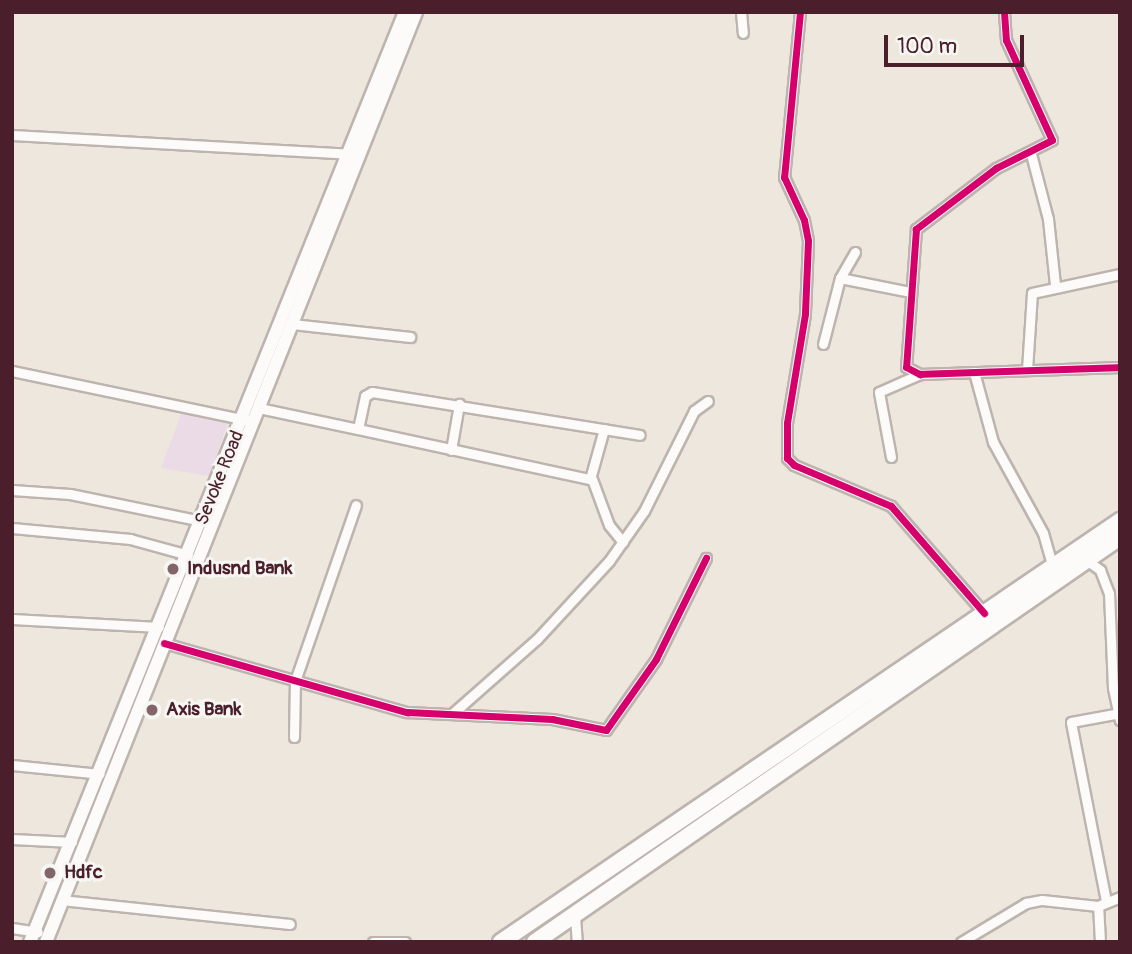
<!DOCTYPE html>
<style>
body{margin:0}
#map{position:relative;width:1132px;height:954px;overflow:hidden;background:#ede7dd;font-family:Pangolin,sans-serif}
div>[style]{position:absolute}
.built>*{inset:0;background:#ebdbe6}
.roads{filter:drop-shadow(2px 0 #bdb4af) drop-shadow(-2px 0 #bdb4af) drop-shadow(0 2px #bdb4af) drop-shadow(0 -2px #bdb4af)}
.minor>*{height:9px;margin:-4.5px;padding:0 4.5px;transform-origin:4.5px;border-radius:4.5px;background:#fcfbfa}
.secondary>*{height:12px;margin:-6px;padding:0 6px;transform-origin:6px;border-radius:6px;background:#fcfbfa}
.trunk>*{height:16px;margin:-8px;padding:0 8px;transform-origin:8px;border-radius:8px;background:#fcfbfa}
.cycleway>*{height:7px;margin:-3.5px;padding:0 3.5px;transform-origin:3.5px;border-radius:3.5px;background:#d6006c}
.dots>*{width:19px;height:19px;translate:-50% -50%;box-sizing:border-box;border:4px solid #f6f6f2;border-radius:50%}
span{translate:-50% -50%;white-space:nowrap;text-align:center;line-height:1.15;-webkit-text-stroke:6px #f6f6f2;paint-order:stroke}
.street-label{font-size:19px;color:#4a1f2b}
.poi-label{font-size:19px;color:#4a1f2b;font-weight:700}
.left{translate:0 -50%;text-align:left}
.frame{position:absolute;inset:0;border:14px solid #4a1f2b;pointer-events:none}
.scale{position:absolute;left:884px;top:35px;width:140px;height:32px;box-sizing:border-box;border:4px solid #4a1f2b;border-top:0;padding-left:9px;font-size:21px;line-height:24px;white-space:nowrap;color:#4a1f2b;-webkit-text-stroke:5px #f6f6f2;paint-order:stroke}
</style>
<div id="map">
<div class="built">
<i style="clip-path:polygon(183px 409px,229px 420px,209px 476px,161px 468px)"></i>
</div>
<div class="roads">
<div class="minor">
<i style="left:741px;top:12px;width:21px;rotate:85deg"></i>
<i style="left:800px;top:12px;width:166px;rotate:95.5deg"></i>
<i style="left:784px;top:177px;width:47px;rotate:65.1deg"></i>
<i style="left:804px;top:220px;width:21px;rotate:79deg"></i>
<i style="left:808px;top:241px;width:73px;rotate:92.4deg"></i>
<i style="left:805px;top:314px;width:110px;rotate:99.4deg"></i>
<i style="left:787px;top:423px;width:35px;rotate:90deg"></i>
<i style="left:787px;top:458px;width:10px;rotate:45deg"></i>
<i style="left:794px;top:465px;width:105px;rotate:22.9deg"></i>
<i style="left:891px;top:506px;width:142px;rotate:49deg"></i>
<i style="left:1004px;top:12px;width:28px;rotate:86deg"></i>
<i style="left:1006px;top:40px;width:110px;rotate:65.3deg"></i>
<i style="left:1052px;top:140px;width:63px;rotate:153.4deg"></i>
<i style="left:996px;top:168px;width:101px;rotate:142.7deg"></i>
<i style="left:916px;top:229px;width:138px;rotate:94.1deg"></i>
<i style="left:906px;top:367px;width:16px;rotate:27deg"></i>
<i style="left:920px;top:374px;width:200px;rotate:-2deg"></i>
<i style="left:12px;top:135px;width:342px;rotate:3.2deg"></i>
<i style="left:1031px;top:154px;width:67px;rotate:75.3deg"></i>
<i style="left:1048px;top:219px;width:66px;rotate:83.9deg"></i>
<i style="left:855px;top:252px;width:30px;rotate:120deg"></i>
<i style="left:840px;top:278px;width:71px;rotate:11.3deg"></i>
<i style="left:292px;top:324px;width:119px;rotate:6.3deg"></i>
<i style="left:823px;top:344px;width:68px;rotate:-75.6deg"></i>
<i style="left:1027px;top:370px;width:77px;rotate:-86.3deg"></i>
<i style="left:1032px;top:293px;width:90px;rotate:-12.2deg"></i>
<i style="left:12px;top:371px;width:240px;rotate:11.8deg"></i>
<i style="left:974px;top:372px;width:73px;rotate:74.8deg"></i>
<i style="left:993px;top:442px;width:104px;rotate:61.2deg"></i>
<i style="left:1043px;top:533px;width:35px;rotate:74deg"></i>
<i style="left:259px;top:408px;width:101px;rotate:12deg"></i>
<i style="left:358px;top:429px;width:34px;rotate:-78deg"></i>
<i style="left:365px;top:396px;width:8px;rotate:-30deg"></i>
<i style="left:372px;top:392px;width:271px;rotate:9.1deg"></i>
<i style="left:358px;top:429px;width:237px;rotate:12.2deg"></i>
<i style="left:590px;top:479px;width:52px;rotate:-74.4deg"></i>
<i style="left:451px;top:450px;width:47px;rotate:-80.1deg"></i>
<i style="left:891px;top:457px;width:66px;rotate:-100.5deg"></i>
<i style="left:879px;top:392px;width:45px;rotate:-23.7deg"></i>
<i style="left:592px;top:479px;width:49px;rotate:69.7deg"></i>
<i style="left:609px;top:525px;width:22px;rotate:51deg"></i>
<i style="left:12px;top:490px;width:58px;rotate:3.9deg"></i>
<i style="left:70px;top:494px;width:135px;rotate:11.6deg"></i>
<i style="left:12px;top:528px;width:119px;rotate:5.3deg"></i>
<i style="left:130px;top:539px;width:60px;rotate:15.4deg"></i>
<i style="left:1085px;top:559px;width:19px;rotate:36deg"></i>
<i style="left:1100px;top:570px;width:25px;rotate:69deg"></i>
<i style="left:1109px;top:593px;width:95px;rotate:87.6deg"></i>
<i style="left:1113px;top:688px;width:33px;rotate:78deg"></i>
<i style="left:12px;top:619px;width:147px;rotate:3.1deg"></i>
<i style="left:164px;top:643px;width:253px;rotate:15.9deg"></i>
<i style="left:407px;top:712px;width:145px;rotate:2.8deg"></i>
<i style="left:552px;top:719px;width:55px;rotate:11.5deg"></i>
<i style="left:606px;top:730px;width:87px;rotate:-54.8deg"></i>
<i style="left:656px;top:659px;width:113px;rotate:-63.7deg"></i>
<i style="left:453px;top:713px;width:112px;rotate:-41.4deg"></i>
<i style="left:537px;top:639px;width:106px;rotate:-47.3deg"></i>
<i style="left:609px;top:561px;width:61px;rotate:-55deg"></i>
<i style="left:644px;top:511px;width:112px;rotate:-63.4deg"></i>
<i style="left:694px;top:411px;width:17px;rotate:-36deg"></i>
<i style="left:294px;top:737px;width:56px;rotate:-89deg"></i>
<i style="left:295px;top:681px;width:186px;rotate:-70.9deg"></i>
<i style="left:12px;top:765px;width:88px;rotate:5.8deg"></i>
<i style="left:12px;top:839px;width:60px;rotate:2.9deg"></i>
<i style="left:61px;top:900px;width:230px;rotate:6deg"></i>
<i style="left:1106px;top:901px;width:182px;rotate:-101.1deg"></i>
<i style="left:1071px;top:722px;width:50px;rotate:-10.4deg"></i>
<i style="left:575px;top:916px;width:26px;rotate:86deg"></i>
<i style="left:12px;top:928px;width:26px;rotate:9deg"></i>
<i style="left:373px;top:942px;width:32px"></i>
<i style="left:961px;top:942px;width:76px;rotate:-31deg"></i>
<i style="left:1026px;top:903px;width:16px;rotate:-11deg"></i>
<i style="left:1042px;top:900px;width:56px;rotate:6.1deg"></i>
<i style="left:1100px;top:942px;width:36px;rotate:-93deg"></i>
<i style="left:1098px;top:906px;width:24px;rotate:-22deg"></i>
</div>
<div class="secondary">
<i style="left:30px;top:942px;width:1003px;rotate:-68.04deg"></i>
<i style="left:46px;top:942px;width:1001px;rotate:-68.3deg"></i>
</div>
<div class="trunk">
<i style="left:501px;top:942px;width:749px;rotate:-34.22deg"></i>
<i style="left:535px;top:942px;width:712px;rotate:-34.7deg"></i>
</div>
</div>
<div class="cycleway">
<i style="left:800px;top:12px;width:166px;rotate:95.5deg"></i>
<i style="left:784px;top:177px;width:47px;rotate:65.1deg"></i>
<i style="left:804px;top:220px;width:21px;rotate:79deg"></i>
<i style="left:808px;top:241px;width:73px;rotate:92.4deg"></i>
<i style="left:805px;top:314px;width:110px;rotate:99.4deg"></i>
<i style="left:787px;top:423px;width:35px;rotate:90deg"></i>
<i style="left:787px;top:458px;width:10px;rotate:45deg"></i>
<i style="left:794px;top:465px;width:105px;rotate:22.9deg"></i>
<i style="left:891px;top:506px;width:142px;rotate:49deg"></i>
<i style="left:1004px;top:12px;width:28px;rotate:86deg"></i>
<i style="left:1006px;top:40px;width:110px;rotate:65.3deg"></i>
<i style="left:1052px;top:140px;width:63px;rotate:153.4deg"></i>
<i style="left:996px;top:168px;width:101px;rotate:142.7deg"></i>
<i style="left:916px;top:229px;width:138px;rotate:94.1deg"></i>
<i style="left:906px;top:367px;width:16px;rotate:27deg"></i>
<i style="left:920px;top:374px;width:200px;rotate:-2deg"></i>
<i style="left:164px;top:643px;width:253px;rotate:15.9deg"></i>
<i style="left:407px;top:712px;width:145px;rotate:2.8deg"></i>
<i style="left:552px;top:719px;width:55px;rotate:11.5deg"></i>
<i style="left:606px;top:730px;width:87px;rotate:-54.8deg"></i>
<i style="left:656px;top:659px;width:113px;rotate:-63.7deg"></i>
</div>
<div class="dots">
<i style="left:173px;top:569px;background:#836569"></i>
<i style="left:152px;top:710px;background:#836569"></i>
<i style="left:50px;top:873px;background:#836569"></i>
</div>
<div class="street-label">
<span style="left:220px;top:478px;rotate:-68deg">Sevoke Road</span>
</div>
<div class="poi-label">
<span class="left" style="left:187px;top:569px">Indusnd Bank</span>
<span class="left" style="left:166px;top:710px">Axis Bank</span>
<span class="left" style="left:64px;top:873px">Hdfc</span>
</div>
<div class="frame"></div>
<div class="scale">100 m</div>
</div>
